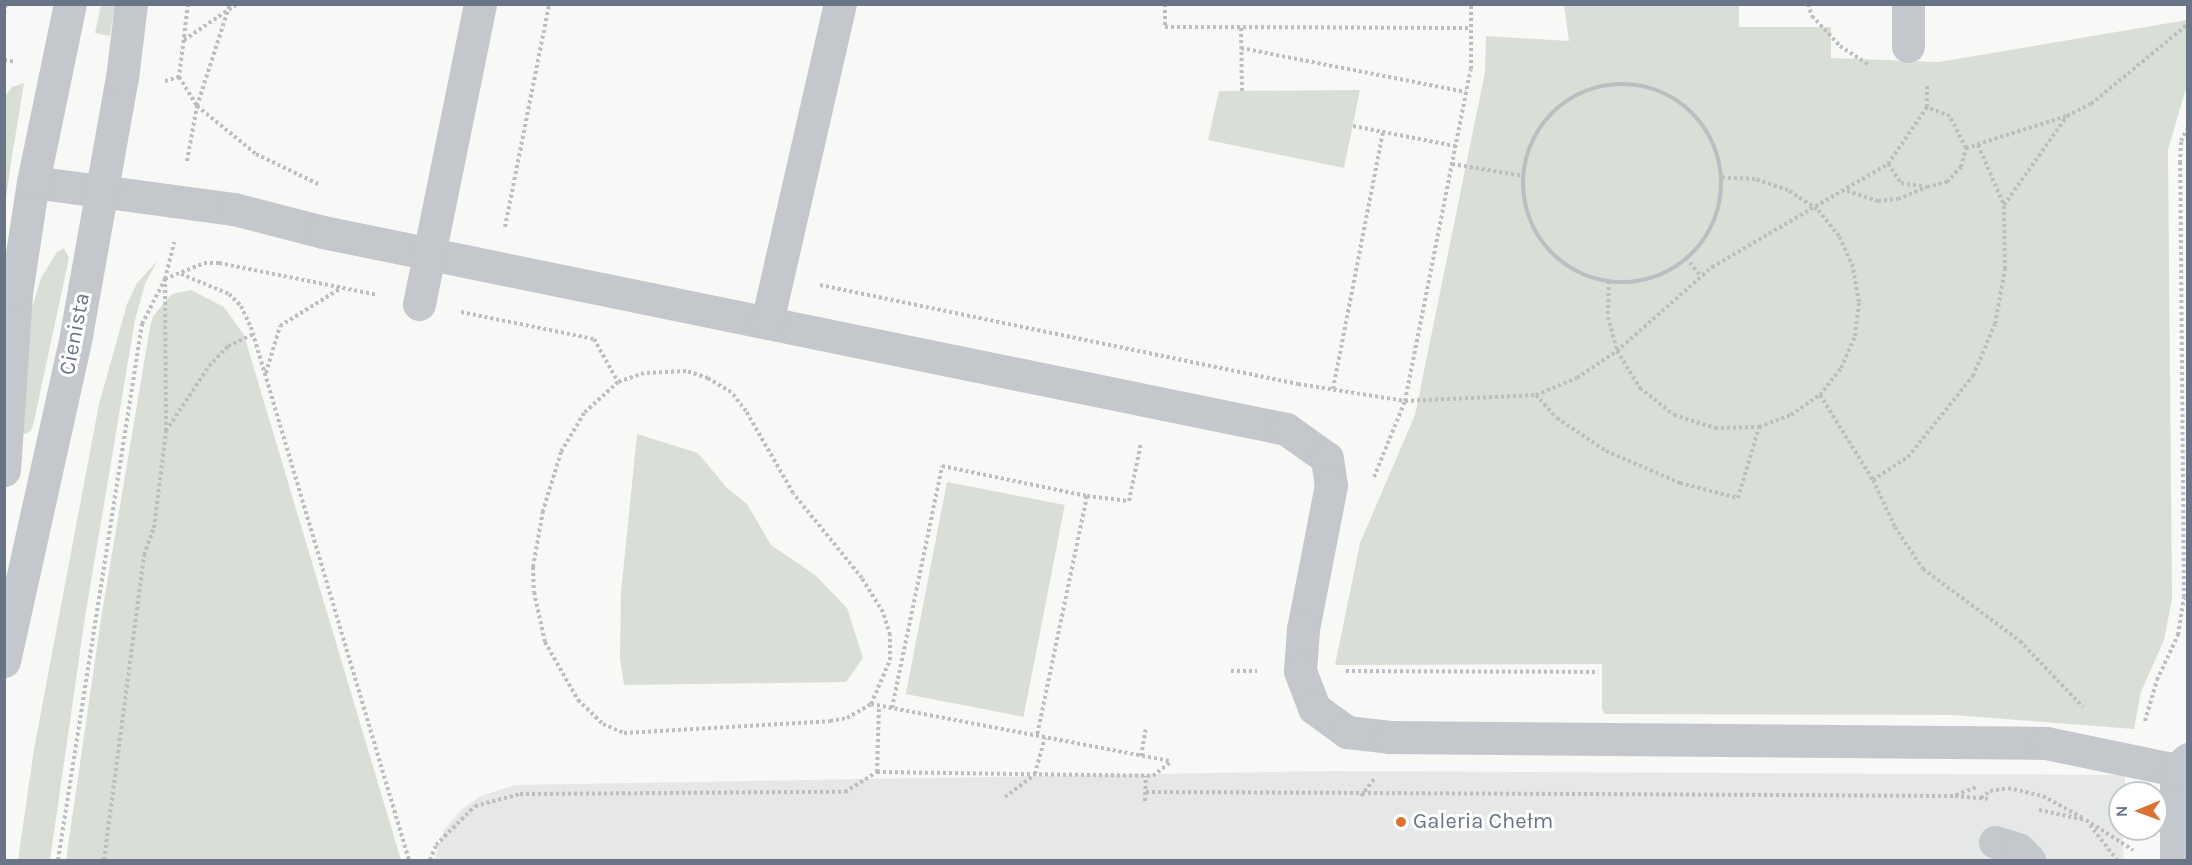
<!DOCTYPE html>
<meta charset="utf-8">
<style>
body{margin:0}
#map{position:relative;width:2192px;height:865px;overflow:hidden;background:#f8f8f6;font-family:Karla,sans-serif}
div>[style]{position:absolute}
.built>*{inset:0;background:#e6e7e7}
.green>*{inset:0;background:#d9dfd7;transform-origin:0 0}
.path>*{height:4px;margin-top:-2px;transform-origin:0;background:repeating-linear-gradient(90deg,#bcbec1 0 3px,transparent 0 6px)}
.path>.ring{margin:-2px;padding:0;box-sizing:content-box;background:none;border:4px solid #bcbec1;border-radius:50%}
.minor>*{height:33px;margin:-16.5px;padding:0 16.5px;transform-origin:16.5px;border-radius:16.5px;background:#c4c7cb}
.dots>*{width:16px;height:16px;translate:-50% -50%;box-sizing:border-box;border:3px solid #fff;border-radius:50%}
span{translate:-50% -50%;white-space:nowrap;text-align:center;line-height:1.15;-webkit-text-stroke:6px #fff;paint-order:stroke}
.street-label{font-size:22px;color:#697586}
.poi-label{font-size:22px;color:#697586}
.left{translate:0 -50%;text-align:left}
.frame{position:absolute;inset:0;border:6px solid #697586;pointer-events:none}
.north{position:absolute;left:2108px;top:781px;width:60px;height:60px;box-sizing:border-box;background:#fff;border:2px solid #c3c8cf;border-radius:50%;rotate:269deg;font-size:16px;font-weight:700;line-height:24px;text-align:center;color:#697586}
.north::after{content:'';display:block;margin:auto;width:21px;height:27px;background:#dc7232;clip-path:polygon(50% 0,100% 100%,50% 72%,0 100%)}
</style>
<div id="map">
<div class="built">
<i style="clip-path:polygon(1334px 771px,2125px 775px,2125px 793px,2120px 793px,2124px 860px,434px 860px,444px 830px,462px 809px,481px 796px,515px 785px)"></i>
</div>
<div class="green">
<i style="clip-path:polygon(101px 5px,115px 5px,110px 36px,95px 33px)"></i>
<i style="clip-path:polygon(1564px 5px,1739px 6px,1739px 27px,1831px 27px,1831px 58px,1939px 62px,2187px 20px,2187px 85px,2168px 150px,2172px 599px,2164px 640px,2141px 692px,2134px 729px,1954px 715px,1605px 714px,1602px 709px,1602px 664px,1335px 665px,1360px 543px,1415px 415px,1485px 72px,1486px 36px,1569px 41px)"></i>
<i style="clip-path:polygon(24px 83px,11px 163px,5px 206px,5px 96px,12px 87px)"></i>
<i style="clip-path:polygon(1360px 90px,1344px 168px,1208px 140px,1219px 91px)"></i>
<i style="clip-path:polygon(64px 248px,69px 258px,34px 421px,31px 431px,25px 434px,22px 432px,31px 311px,41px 278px,57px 252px)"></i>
<i style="clip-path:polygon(157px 261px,145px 284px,135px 320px,85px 617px,50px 860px,18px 860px,34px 749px,99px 404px,127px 304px,137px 283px)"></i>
<i style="clip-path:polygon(191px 290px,224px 307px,244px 335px,401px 860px,66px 860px,101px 619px,150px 327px,153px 316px,172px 294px)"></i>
<i style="clip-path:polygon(637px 434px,698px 453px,726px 487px,747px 504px,771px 545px,815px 575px,847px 608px,863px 658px,846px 682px,624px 685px,620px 658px,621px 593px)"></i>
<i style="left:947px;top:482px;width:120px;height:216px;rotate:11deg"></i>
</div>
<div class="path">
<i style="left:188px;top:4px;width:74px;rotate:97deg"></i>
<i style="left:179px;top:77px;width:34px;rotate:58deg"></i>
<i style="left:197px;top:106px;width:76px;rotate:39.1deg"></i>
<i style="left:256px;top:154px;width:71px;rotate:25.8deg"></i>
<i style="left:1165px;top:4px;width:23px;rotate:90deg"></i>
<i style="left:1165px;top:27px;width:306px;rotate:0.2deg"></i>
<i style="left:1808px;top:4px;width:13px;rotate:72deg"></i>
<i style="left:1812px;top:16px;width:41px;rotate:47deg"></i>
<i style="left:1840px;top:46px;width:35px;rotate:33deg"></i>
<i style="left:4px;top:14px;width:10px;rotate:-79deg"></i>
<i style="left:1241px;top:28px;width:63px;rotate:89.1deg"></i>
<i style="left:184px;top:40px;width:64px;rotate:-34.2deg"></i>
<i style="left:1241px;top:48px;width:229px;rotate:11.1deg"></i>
<i style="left:4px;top:60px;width:12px;rotate:9deg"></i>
<i style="left:165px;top:81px;width:15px;rotate:-16deg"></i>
<i class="ring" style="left:1523px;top:84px;width:194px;height:194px"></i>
<i style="left:1353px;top:126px;width:104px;rotate:11.1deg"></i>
<i style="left:1978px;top:145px;width:65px;rotate:66.6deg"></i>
<i style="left:1966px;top:148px;width:106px;rotate:-17.6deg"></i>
<i style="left:2067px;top:116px;width:27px;rotate:-27deg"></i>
<i style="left:2091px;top:104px;width:126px;rotate:-39.5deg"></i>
<i style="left:187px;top:161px;width:56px;rotate:-79.7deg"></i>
<i style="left:197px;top:106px;width:107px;rotate:-72.1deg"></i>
<i style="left:1452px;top:164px;width:72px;rotate:9.6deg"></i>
<i style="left:1888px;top:164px;width:23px;rotate:56deg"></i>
<i style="left:1901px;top:183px;width:26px;rotate:9deg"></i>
<i style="left:1927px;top:187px;width:21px;rotate:-14deg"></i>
<i style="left:1947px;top:182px;width:21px;rotate:-47deg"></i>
<i style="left:1961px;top:167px;width:20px;rotate:-75deg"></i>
<i style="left:1966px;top:148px;width:36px;rotate:-117deg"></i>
<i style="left:1950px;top:116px;width:25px;rotate:-159deg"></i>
<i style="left:1847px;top:191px;width:33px;rotate:18deg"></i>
<i style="left:1878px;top:201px;width:20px;rotate:-6deg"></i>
<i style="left:1898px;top:199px;width:31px;rotate:-22deg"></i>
<i style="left:505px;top:227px;width:227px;rotate:-78.8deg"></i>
<i style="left:1686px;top:258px;width:22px;rotate:51deg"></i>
<i style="left:181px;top:274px;width:52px;rotate:22.6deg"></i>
<i style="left:229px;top:294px;width:17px;rotate:45deg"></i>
<i style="left:241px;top:306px;width:23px;rotate:65deg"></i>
<i style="left:251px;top:327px;width:556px;rotate:73.49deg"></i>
<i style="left:1609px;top:281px;width:36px;rotate:92deg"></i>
<i style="left:1608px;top:317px;width:35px;rotate:75deg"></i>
<i style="left:1617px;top:351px;width:44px;rotate:58.1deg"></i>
<i style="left:1640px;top:388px;width:43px;rotate:38.5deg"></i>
<i style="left:1674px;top:415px;width:43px;rotate:17.6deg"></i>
<i style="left:1715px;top:428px;width:44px;rotate:-1.3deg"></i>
<i style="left:1759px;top:427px;width:34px;rotate:-21deg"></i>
<i style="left:1791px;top:415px;width:35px;rotate:-35deg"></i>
<i style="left:1820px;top:395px;width:34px;rotate:-52deg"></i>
<i style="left:1841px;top:368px;width:35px;rotate:-66deg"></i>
<i style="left:1855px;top:336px;width:34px;rotate:-83deg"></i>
<i style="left:1859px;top:302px;width:36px;rotate:-100deg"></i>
<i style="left:1853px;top:267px;width:34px;rotate:-114deg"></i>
<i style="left:1839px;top:236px;width:35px;rotate:-129deg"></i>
<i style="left:1817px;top:209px;width:35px;rotate:-147deg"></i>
<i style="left:1788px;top:190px;width:35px;rotate:-162deg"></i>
<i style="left:1755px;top:179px;width:34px;rotate:-177deg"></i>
<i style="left:820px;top:285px;width:488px;rotate:11.7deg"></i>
<i style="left:1298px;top:384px;width:108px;rotate:9deg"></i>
<i style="left:1405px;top:401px;width:131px;rotate:-2.6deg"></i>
<i style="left:1536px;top:395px;width:44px;rotate:-22.5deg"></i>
<i style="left:1577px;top:378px;width:48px;rotate:-34deg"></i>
<i style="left:1617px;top:351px;width:127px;rotate:-41.5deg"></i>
<i style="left:1712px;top:267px;width:204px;rotate:-30.3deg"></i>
<i style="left:1888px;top:164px;width:69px;rotate:-55.6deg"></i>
<i style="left:1927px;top:107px;width:23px;rotate:-90deg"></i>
<i style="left:461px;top:312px;width:136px;rotate:11.5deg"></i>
<i style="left:594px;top:339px;width:49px;rotate:60.8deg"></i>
<i style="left:266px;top:373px;width:49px;rotate:-73.4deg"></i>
<i style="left:280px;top:326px;width:72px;rotate:-31.9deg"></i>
<i style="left:1333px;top:389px;width:262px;rotate:-79deg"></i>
<i style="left:1536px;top:395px;width:31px;rotate:48deg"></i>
<i style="left:1557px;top:418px;width:59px;rotate:34deg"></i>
<i style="left:1606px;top:451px;width:81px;rotate:23.4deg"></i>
<i style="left:1680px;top:483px;width:60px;rotate:14.5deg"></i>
<i style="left:1738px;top:498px;width:74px;rotate:-73.5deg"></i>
<i style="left:1820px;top:395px;width:100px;rotate:58.1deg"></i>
<i style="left:1873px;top:480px;width:42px;rotate:-33.3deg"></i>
<i style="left:1908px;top:457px;width:104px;rotate:-51.3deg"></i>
<i style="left:1973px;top:376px;width:56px;rotate:-67.1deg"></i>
<i style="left:1995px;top:324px;width:56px;rotate:-79.7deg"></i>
<i style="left:2005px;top:269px;width:64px;rotate:-90.9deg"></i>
<i style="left:2004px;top:205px;width:109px;rotate:-54.7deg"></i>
<i style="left:166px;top:431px;width:152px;rotate:-90.4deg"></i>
<i style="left:165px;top:279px;width:42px;rotate:-22.3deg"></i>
<i style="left:204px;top:263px;width:15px"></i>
<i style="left:219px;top:263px;width:161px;rotate:11.4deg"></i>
<i style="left:1374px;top:477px;width:82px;rotate:-67.8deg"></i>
<i style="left:1405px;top:401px;width:338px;rotate:-78.8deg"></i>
<i style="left:1471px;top:69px;width:65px;rotate:-90deg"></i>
<i style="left:1873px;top:480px;width:52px;rotate:64.9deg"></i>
<i style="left:1895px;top:527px;width:50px;rotate:56.3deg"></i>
<i style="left:1923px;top:569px;width:121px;rotate:36.6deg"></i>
<i style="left:2020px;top:641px;width:91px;rotate:46.3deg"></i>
<i style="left:1087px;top:496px;width:42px;rotate:6.8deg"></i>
<i style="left:1129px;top:501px;width:59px;rotate:-78.3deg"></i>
<i style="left:1231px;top:671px;width:26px"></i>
<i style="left:1346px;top:671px;width:251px;rotate:0.2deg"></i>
<i style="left:871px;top:704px;width:48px;rotate:-66.6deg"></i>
<i style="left:890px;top:660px;width:25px;rotate:-90deg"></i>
<i style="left:890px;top:635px;width:24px;rotate:-107deg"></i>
<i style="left:883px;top:612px;width:40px;rotate:-122deg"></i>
<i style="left:862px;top:578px;width:109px;rotate:-129.1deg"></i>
<i style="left:793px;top:493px;width:95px;rotate:-119.8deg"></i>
<i style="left:746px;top:411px;width:24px;rotate:-128deg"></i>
<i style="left:731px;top:392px;width:27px;rotate:-149deg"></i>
<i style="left:708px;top:378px;width:23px;rotate:-162deg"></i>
<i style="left:686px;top:371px;width:42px;rotate:177.3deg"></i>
<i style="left:644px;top:373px;width:28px;rotate:161deg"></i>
<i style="left:618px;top:382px;width:46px;rotate:137.6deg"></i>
<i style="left:584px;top:413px;width:45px;rotate:120.5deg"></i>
<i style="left:561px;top:452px;width:62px;rotate:107deg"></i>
<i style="left:543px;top:511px;width:57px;rotate:100.1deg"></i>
<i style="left:533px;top:567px;width:25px;rotate:88deg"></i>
<i style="left:534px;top:592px;width:51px;rotate:77.6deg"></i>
<i style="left:545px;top:642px;width:67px;rotate:60.4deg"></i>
<i style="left:578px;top:700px;width:35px;rotate:44deg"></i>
<i style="left:603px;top:724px;width:23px;rotate:23deg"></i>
<i style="left:624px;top:733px;width:206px;rotate:-3.3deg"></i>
<i style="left:830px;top:721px;width:17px;rotate:-10deg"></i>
<i style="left:847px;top:718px;width:28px;rotate:-30deg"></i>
<i style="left:871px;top:704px;width:305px;rotate:10.8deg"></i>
<i style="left:892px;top:708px;width:247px;rotate:-78.3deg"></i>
<i style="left:942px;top:466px;width:148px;rotate:11.7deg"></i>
<i style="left:1087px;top:496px;width:245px;rotate:101.8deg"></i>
<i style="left:2145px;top:721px;width:43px;rotate:-73.7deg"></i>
<i style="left:2157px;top:680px;width:50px;rotate:-65deg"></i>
<i style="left:2178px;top:635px;width:38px;rotate:-81deg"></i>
<i style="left:2184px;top:597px;width:434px;rotate:-90.5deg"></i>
<i style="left:2180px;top:163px;width:22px;rotate:-87deg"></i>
<i style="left:2181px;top:141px;width:15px;rotate:-62deg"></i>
<i style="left:1141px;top:756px;width:27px;rotate:-80deg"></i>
<i style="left:877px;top:772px;width:66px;rotate:-88.3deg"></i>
<i style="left:1146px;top:792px;width:809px;rotate:0.28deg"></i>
<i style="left:1955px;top:796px;width:33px;rotate:5deg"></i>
<i style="left:1956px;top:795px;width:22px;rotate:-21deg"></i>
<i style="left:1361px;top:796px;width:23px;rotate:-52deg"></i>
<i style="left:1005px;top:797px;width:38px;rotate:-37deg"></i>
<i style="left:1035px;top:774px;width:38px;rotate:-75deg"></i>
<i style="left:1981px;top:798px;width:11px;rotate:-38deg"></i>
<i style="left:1990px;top:791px;width:18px;rotate:-9deg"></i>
<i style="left:2008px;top:788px;width:36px;rotate:13deg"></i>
<i style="left:2043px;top:796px;width:46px;rotate:28.8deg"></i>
<i style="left:1145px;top:801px;width:25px;rotate:-88deg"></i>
<i style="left:2039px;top:810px;width:48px;rotate:12deg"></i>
<i style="left:2086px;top:820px;width:56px;rotate:32.6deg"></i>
<i style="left:2090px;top:825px;width:44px;rotate:52.4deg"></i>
<i style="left:58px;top:860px;width:543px;rotate:-81.09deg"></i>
<i style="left:142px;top:324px;width:51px;rotate:-62.9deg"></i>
<i style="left:165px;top:279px;width:38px;rotate:-76deg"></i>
<i style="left:104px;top:860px;width:308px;rotate:-82.5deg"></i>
<i style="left:144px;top:555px;width:29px;rotate:-70deg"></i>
<i style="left:154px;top:528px;width:98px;rotate:-82.9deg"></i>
<i style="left:166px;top:431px;width:78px;rotate:-56.5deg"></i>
<i style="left:209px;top:366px;width:28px;rotate:-46deg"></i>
<i style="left:228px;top:346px;width:29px;rotate:-25deg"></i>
<i style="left:430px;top:860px;width:16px;rotate:-68deg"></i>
<i style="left:436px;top:845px;width:55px;rotate:-45deg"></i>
<i style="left:475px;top:806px;width:47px;rotate:-14.9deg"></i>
<i style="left:520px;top:794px;width:325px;rotate:-0.4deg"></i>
<i style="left:845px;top:792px;width:38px;rotate:-32deg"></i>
<i style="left:877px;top:772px;width:276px;rotate:0.8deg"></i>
<i style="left:1153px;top:776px;width:22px;rotate:-39deg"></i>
</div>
<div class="minor">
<i style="left:1908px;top:46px;width:42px;rotate:-90deg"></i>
<i style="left:33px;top:182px;width:203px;rotate:7.7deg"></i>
<i style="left:234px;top:209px;width:92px;rotate:14.5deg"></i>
<i style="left:323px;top:232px;width:983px;rotate:11.56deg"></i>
<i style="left:1286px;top:429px;width:50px;rotate:35.3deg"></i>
<i style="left:1327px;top:458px;width:27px;rotate:82deg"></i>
<i style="left:1331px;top:485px;width:147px;rotate:101deg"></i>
<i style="left:1303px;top:629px;width:42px;rotate:94.1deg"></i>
<i style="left:1300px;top:671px;width:40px;rotate:69deg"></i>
<i style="left:1314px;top:708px;width:41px;rotate:36deg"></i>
<i style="left:1347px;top:732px;width:43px;rotate:6.6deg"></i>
<i style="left:1390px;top:737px;width:656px;rotate:0.52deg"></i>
<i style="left:2046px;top:743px;width:133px;rotate:11.7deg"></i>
<i style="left:419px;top:304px;width:306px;rotate:-78.5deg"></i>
<i style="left:767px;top:322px;width:326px;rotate:-77.1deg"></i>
<i style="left:4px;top:470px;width:177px;rotate:-86.1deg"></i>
<i style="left:16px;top:293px;width:112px;rotate:-81.3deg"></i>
<i style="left:33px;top:182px;width:182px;rotate:-78.3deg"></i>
<i style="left:4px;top:661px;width:334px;rotate:-77.5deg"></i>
<i style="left:76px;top:335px;width:261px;rotate:-79.9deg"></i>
<i style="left:122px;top:78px;width:75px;rotate:-83.1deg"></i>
<i style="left:1995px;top:842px;width:24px;rotate:17deg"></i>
<i style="left:2018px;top:849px;width:16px;rotate:45deg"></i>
<i style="left:2176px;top:860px;width:90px;rotate:-90deg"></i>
<i style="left:2176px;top:770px;width:16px;rotate:-43deg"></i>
</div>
<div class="dots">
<i style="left:1401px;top:822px;background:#dc7232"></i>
</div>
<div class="street-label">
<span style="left:75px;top:334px;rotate:-79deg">Cienista</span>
</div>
<div class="poi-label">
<span class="left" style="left:1413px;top:822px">Galeria Chełm</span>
</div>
<div class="frame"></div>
<div class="north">N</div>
</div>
